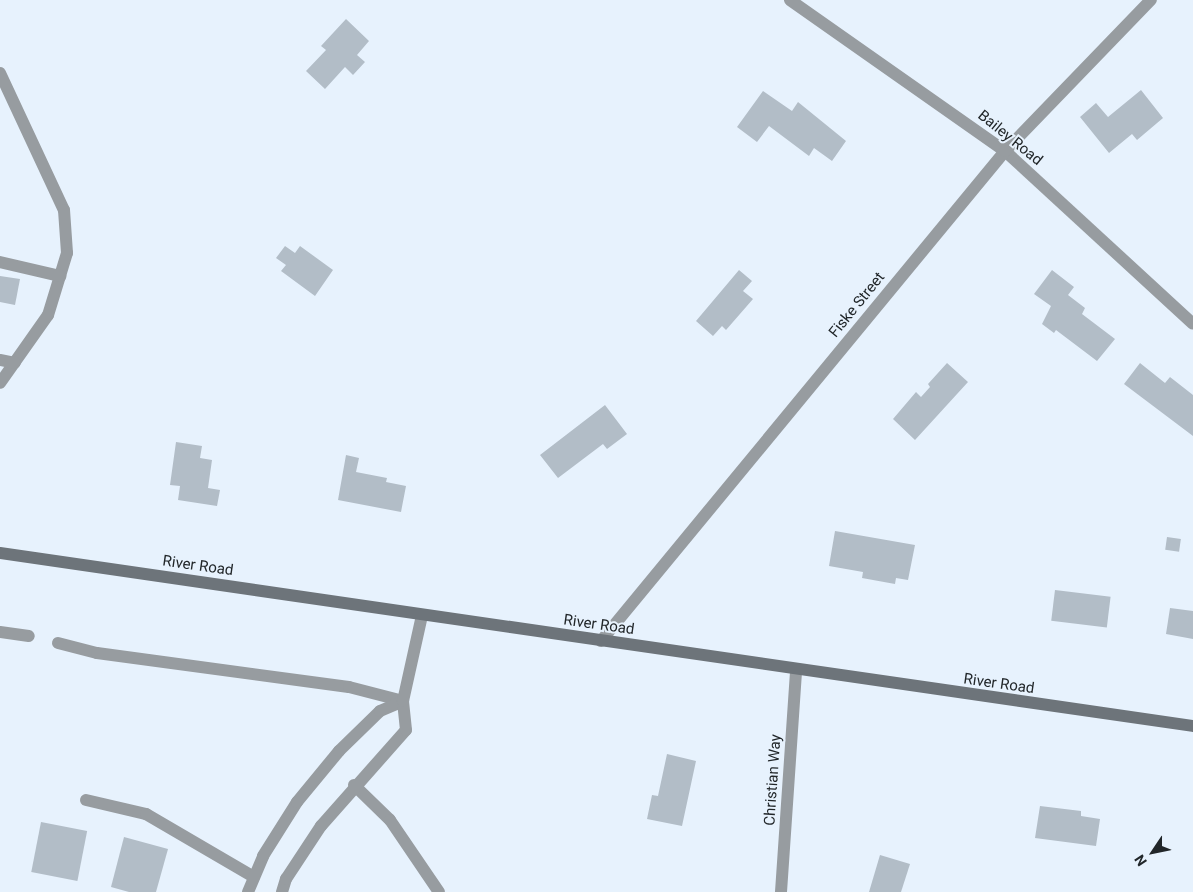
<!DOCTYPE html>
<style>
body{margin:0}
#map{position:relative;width:1193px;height:892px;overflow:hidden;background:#e7f2fd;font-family:Roboto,sans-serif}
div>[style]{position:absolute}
.building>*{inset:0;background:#b2bdc7;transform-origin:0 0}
.service>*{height:12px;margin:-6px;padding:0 6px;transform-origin:6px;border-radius:6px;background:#979ca0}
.minor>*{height:12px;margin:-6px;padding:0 6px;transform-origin:6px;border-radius:6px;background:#979ca0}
.secondary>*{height:12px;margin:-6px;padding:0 6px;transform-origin:6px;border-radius:6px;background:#6d747a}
span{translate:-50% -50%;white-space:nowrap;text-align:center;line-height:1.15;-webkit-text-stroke:4px #e7f2fd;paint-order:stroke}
.street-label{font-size:15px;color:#212629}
.north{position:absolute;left:1128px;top:827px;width:50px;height:50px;-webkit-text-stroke:4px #e7f2fd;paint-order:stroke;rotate:236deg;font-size:14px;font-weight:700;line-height:20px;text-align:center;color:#212629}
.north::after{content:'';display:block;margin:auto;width:18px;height:22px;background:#212629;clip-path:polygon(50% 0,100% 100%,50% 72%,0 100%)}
</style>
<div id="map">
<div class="building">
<i style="clip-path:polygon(346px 19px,369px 41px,357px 55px,365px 62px,353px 75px,345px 67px,325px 89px,306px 71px,326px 50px,321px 46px)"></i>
<i style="clip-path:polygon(1141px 90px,1163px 118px,1137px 140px,1132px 134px,1109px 153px,1080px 117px,1096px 103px,1108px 117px)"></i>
<i style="clip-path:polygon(763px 91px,792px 111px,798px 102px,846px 141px,832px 161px,814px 148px,809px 156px,769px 126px,757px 142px,737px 127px)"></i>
<i style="clip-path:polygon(285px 246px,295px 253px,300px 246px,333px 270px,315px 296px,281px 271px,286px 265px,276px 258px)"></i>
<i style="clip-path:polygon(739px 270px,752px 281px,743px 291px,753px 299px,726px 330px,722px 326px,713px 336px,696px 321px)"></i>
<i style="clip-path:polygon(1052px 270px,1074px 287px,1068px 295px,1085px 308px,1082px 314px,1115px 339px,1097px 361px,1056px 330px,1054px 333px,1042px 324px,1051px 306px,1034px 294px)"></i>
<i style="clip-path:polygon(0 276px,20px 279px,15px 305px,0 302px)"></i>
<i style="clip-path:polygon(947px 363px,968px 382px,915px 440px,893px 419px,916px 392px,921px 397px,930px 387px,928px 384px)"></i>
<i style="clip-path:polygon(1140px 363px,1165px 383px,1170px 377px,1193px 395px,1193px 436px,1124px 384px)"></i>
<i style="clip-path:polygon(605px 405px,627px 434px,607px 449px,603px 444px,558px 478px,540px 455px)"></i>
<i style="clip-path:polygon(176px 442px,202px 446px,200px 458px,212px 460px,208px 488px,220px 490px,217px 506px,178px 500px,180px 486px,170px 485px)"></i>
<i style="clip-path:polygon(346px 455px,359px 458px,356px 472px,387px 478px,386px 482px,406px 486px,401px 512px,338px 500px)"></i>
<i style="clip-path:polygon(835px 531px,915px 545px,908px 580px,896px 578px,895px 584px,862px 578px,863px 572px,829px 566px)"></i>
<i style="left:1167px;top:537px;width:14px;height:13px;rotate:8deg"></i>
<i style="left:1055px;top:590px;width:56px;height:31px;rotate:7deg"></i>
<i style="clip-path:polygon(1170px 608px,1193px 611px,1193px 639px,1166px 634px)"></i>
<i style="clip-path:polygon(667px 754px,696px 761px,682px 826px,647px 819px,652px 795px,658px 796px)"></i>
<i style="clip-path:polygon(1040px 806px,1081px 811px,1081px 816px,1100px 819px,1096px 846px,1035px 838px)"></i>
<i style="left:41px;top:822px;width:47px;height:51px;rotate:11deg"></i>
<i style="clip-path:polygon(124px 837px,168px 849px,156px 892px,129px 892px,111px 887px)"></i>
<i style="clip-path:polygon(880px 855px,910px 864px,901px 892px,869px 892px)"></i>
</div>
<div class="service">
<i style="left:0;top:73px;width:151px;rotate:65deg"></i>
<i style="left:64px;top:210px;width:43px;rotate:86deg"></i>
<i style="left:67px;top:253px;width:65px;rotate:107deg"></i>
<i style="left:48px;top:315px;width:83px;rotate:125.2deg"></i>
<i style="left:0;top:262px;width:62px;rotate:13.1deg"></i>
<i style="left:0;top:360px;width:15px;rotate:11deg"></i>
<i style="left:0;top:632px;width:29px;rotate:8deg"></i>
<i style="left:58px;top:643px;width:40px;rotate:14.4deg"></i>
<i style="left:97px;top:653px;width:254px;rotate:7.7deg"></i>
<i style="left:349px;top:687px;width:56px;rotate:14.5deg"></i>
<i style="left:354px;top:785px;width:50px;rotate:44.2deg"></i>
<i style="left:390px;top:820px;width:87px;rotate:55.8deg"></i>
<i style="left:86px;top:800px;width:62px;rotate:13.1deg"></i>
<i style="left:146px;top:814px;width:125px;rotate:30.3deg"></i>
<i style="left:248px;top:892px;width:39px;rotate:-67deg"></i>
<i style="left:263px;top:856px;width:64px;rotate:-57.8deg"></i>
<i style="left:297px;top:802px;width:66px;rotate:-50.5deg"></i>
<i style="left:339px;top:751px;width:57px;rotate:-44.3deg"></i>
<i style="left:380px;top:711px;width:25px;rotate:-23deg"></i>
<i style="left:282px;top:892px;width:14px;rotate:-73deg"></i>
<i style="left:286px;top:879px;width:64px;rotate:-56.6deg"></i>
<i style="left:321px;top:826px;width:128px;rotate:-48.5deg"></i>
<i style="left:406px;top:730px;width:29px;rotate:-96deg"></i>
<i style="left:403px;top:701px;width:88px;rotate:-77.5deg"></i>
</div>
<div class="minor">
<i style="left:790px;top:0;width:263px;rotate:35.1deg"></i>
<i style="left:1005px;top:151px;width:255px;rotate:42.6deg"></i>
<i style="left:601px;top:641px;width:635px;rotate:-50.49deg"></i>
<i style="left:1005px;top:151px;width:210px;rotate:-46deg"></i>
<i style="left:781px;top:892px;width:223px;rotate:-86.1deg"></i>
</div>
<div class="secondary">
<i style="left:0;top:553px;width:1205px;rotate:8.25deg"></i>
</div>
<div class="street-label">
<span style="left:1010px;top:138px;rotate:39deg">Bailey Road</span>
<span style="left:857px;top:305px;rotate:-51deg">Fiske Street</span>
<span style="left:198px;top:566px;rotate:8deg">River Road</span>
<span style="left:599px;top:625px;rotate:8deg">River Road</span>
<span style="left:999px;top:684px;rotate:8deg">River Road</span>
<span style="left:773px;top:780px;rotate:-86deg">Christian Way</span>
</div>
<div class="north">N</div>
</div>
